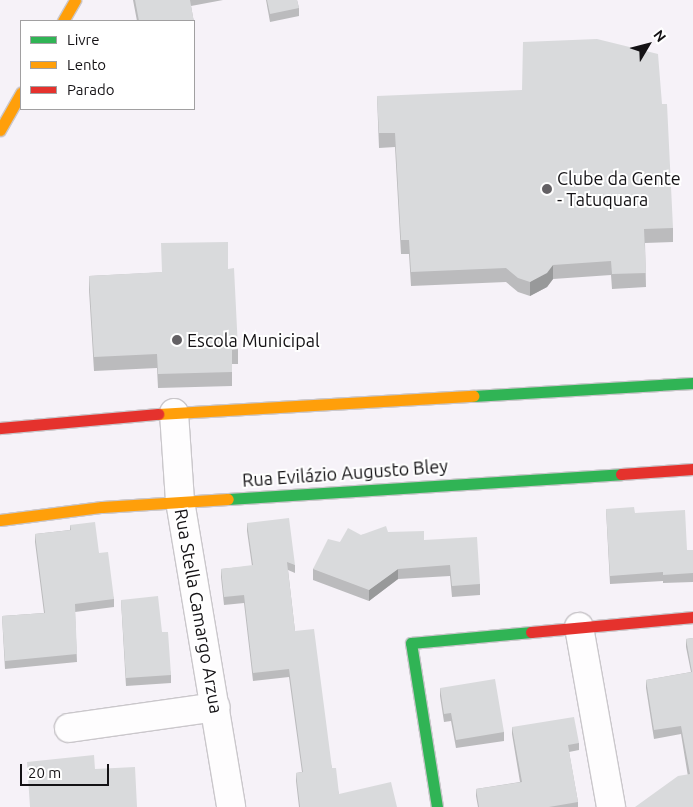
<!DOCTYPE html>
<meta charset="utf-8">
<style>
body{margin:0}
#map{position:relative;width:693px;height:807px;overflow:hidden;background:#f6f2f8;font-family:Ubuntu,sans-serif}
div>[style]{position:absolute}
.roads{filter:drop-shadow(1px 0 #cac7cb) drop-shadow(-1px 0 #cac7cb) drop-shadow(0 1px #cac7cb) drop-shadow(0 -1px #cac7cb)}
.street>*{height:28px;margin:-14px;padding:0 14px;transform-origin:14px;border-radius:14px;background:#fefdfe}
.fast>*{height:11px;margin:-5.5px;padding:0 5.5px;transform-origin:5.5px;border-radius:5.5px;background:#30b455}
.slow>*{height:11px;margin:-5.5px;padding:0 5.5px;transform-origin:5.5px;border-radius:5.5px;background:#ff9f0a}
.jam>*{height:11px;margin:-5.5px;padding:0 5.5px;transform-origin:5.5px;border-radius:5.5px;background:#e5322d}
.wall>*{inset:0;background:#bbbbbd}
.shaded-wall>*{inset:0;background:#98999a}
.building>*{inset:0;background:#d9dadc}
.dots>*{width:14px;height:14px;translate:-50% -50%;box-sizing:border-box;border:2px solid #fff;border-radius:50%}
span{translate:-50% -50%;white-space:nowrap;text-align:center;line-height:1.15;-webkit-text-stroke:4px #fff;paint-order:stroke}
.poi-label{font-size:18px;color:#141215}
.left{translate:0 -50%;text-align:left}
.street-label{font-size:18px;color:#141215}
.legend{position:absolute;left:20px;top:20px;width:175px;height:90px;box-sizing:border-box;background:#fff;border:1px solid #a1a0a1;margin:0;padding:6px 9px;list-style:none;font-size:15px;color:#141215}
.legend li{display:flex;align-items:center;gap:10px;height:25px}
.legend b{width:25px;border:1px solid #a1a0a1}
.north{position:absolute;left:623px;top:20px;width:50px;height:50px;-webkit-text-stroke:4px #fff;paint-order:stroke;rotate:53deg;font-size:14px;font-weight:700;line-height:20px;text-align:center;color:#141215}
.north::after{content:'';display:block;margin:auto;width:18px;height:22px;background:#141215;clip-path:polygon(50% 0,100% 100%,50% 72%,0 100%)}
.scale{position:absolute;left:20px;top:764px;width:89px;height:22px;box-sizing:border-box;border:2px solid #141215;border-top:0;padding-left:6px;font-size:15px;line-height:18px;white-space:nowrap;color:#141215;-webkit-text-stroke:4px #fff;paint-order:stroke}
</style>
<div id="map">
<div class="roads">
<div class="street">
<i style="left:174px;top:413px;width:88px;rotate:86.1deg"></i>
<i style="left:180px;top:501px;width:310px;rotate:80.5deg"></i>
<i style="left:579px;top:627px;width:183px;rotate:79.9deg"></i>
<i style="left:69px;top:728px;width:148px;rotate:-8.1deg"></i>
</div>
<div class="fast">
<i style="left:473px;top:396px;width:220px;rotate:-3.4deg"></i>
<i style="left:228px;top:499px;width:394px;rotate:-3.6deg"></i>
<i style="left:437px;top:807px;width:166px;rotate:-99deg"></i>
<i style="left:411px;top:643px;width:121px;rotate:-5.2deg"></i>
</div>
<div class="slow">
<i style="left:63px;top:21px;width:24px;rotate:-60deg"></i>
<i style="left:0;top:130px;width:43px;rotate:-60.4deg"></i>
<i style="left:158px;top:414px;width:316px;rotate:-3.3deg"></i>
<i style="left:0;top:520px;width:103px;rotate:-7.3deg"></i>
<i style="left:102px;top:507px;width:126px;rotate:-3.6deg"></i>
</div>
<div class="jam">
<i style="left:0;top:428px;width:159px;rotate:-5.1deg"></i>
<i style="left:621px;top:474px;width:72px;rotate:-4deg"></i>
<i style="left:531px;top:632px;width:163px;rotate:-5.3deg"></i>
</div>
</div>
<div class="wall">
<i style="clip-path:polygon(133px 0,223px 0,191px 6px,195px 28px,195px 36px,194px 36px,194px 21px,137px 21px)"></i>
<i style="clip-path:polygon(266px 0,297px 0,299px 8px,299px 16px,270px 22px)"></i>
<i style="clip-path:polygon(377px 96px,673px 228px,673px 242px,645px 243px,646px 287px,612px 289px,611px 275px,553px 279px,547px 287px,530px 296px,518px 292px,506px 282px,411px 286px,409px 254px,401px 254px,395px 147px,379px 148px)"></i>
<i style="clip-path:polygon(228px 269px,238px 349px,238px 364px,232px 364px,232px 386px,158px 388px,157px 368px,94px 371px,89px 290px,89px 276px)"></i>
<i style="clip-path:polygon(606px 509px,635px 513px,687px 550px,693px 550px,693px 582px,663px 583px,663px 581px,610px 584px)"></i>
<i style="clip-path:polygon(247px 523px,295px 565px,295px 573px,288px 570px,295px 631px,339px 794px,397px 807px,299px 807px,296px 781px,296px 773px,302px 772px,289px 677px,253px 681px,244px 603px,224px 605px,221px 577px,221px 569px,252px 566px,247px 531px)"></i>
<i style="clip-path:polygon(70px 525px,99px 553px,114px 599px,114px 607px,75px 612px,77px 662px,5px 669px,2px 616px,44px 613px,35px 542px,35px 534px,70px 530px)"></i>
<i style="clip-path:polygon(388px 532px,424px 540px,480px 584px,480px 595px,452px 597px,450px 576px,398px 579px,369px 601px,313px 580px,313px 569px,340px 542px,361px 535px)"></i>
<i style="clip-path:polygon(121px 600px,162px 632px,171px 675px,171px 683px,126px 686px)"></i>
<i style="clip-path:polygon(693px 638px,693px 807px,681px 734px,654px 739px,646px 688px,646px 680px,691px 672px,686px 647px,686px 639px)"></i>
<i style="clip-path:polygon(440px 688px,504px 732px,504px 741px,456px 748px,451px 721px,444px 722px,440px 696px)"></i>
<i style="clip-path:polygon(512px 727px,579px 743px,579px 750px,569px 752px,578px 802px,578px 807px,478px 807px,476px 796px,476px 789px,520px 782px,512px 734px)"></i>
</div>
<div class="shaded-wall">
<i style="clip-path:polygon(553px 265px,553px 279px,547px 287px,530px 296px,530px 282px)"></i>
<i style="clip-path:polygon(398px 569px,398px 579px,369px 601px,369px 590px)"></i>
</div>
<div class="building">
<i style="clip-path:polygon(135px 0,190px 0,195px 28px,194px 28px,194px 21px,139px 21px)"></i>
<i style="clip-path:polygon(267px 0,297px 0,299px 8px,270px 14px)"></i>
<i style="clip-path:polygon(597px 39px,658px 54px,662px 104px,667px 104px,673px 228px,644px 229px,646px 273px,612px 274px,611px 261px,553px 265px,547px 273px,530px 282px,518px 278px,506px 268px,411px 272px,409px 240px,401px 240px,395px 133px,379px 133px,377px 96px,522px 90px,523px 42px)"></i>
<i style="clip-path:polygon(228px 242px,228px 269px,234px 268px,238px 349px,232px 350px,232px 372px,158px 374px,157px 354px,94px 357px,89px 276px,162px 272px,161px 243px)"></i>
<i style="clip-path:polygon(634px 507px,635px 513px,685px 510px,687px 550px,693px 550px,693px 573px,663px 575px,663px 572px,610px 576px,606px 509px)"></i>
<i style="clip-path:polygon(289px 518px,295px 565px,287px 562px,295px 631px,314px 629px,332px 768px,336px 768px,339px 794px,391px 782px,397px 807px,300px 807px,296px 773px,303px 772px,289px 669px,253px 673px,244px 595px,224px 597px,221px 569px,253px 565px,247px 523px)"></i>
<i style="clip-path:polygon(95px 522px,99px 553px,108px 552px,114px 599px,75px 604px,77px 654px,5px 661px,2px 616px,45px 613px,35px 534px,71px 530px,70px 525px)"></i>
<i style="clip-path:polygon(386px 526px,388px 532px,424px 531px,424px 540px,477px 537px,480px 584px,452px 586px,450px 565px,398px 569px,369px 590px,313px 569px,328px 539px,340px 542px,348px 528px,361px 535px)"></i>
<i style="clip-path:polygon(158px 596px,162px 632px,168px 632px,171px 675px,126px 678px,121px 600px)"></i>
<i style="clip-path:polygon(693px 638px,693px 807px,635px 807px,678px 776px,690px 774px,681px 726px,654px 730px,646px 680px,692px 672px,686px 639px)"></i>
<i style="clip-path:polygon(495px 679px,504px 732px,456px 740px,451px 713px,444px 714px,440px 688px)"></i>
<i style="clip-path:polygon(574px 717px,579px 743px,568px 745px,578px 802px,549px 807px,479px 807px,476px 789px,522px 782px,512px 727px)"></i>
<i style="clip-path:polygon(94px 755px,95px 769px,135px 767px,137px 807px,30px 807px,27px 762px)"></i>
</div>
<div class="dots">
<i style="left:547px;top:189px;background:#636064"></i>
<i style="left:177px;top:340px;background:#636064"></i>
</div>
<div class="poi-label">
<span class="left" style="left:557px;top:189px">Clube da Gente<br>- Tatuquara</span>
<span class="left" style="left:187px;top:340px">Escola Municipal</span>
</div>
<div class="street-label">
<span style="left:345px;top:473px;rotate:-4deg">Rua Evilázio Augusto Bley</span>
<span style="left:199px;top:611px;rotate:80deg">Rua Stella Camargo Arzua</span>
</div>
<ul class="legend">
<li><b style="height:6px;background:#30b455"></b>Livre</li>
<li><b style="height:6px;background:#ff9f0a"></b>Lento</li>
<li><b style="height:6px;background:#e5322d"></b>Parado</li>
</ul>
<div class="north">N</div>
<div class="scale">20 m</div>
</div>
